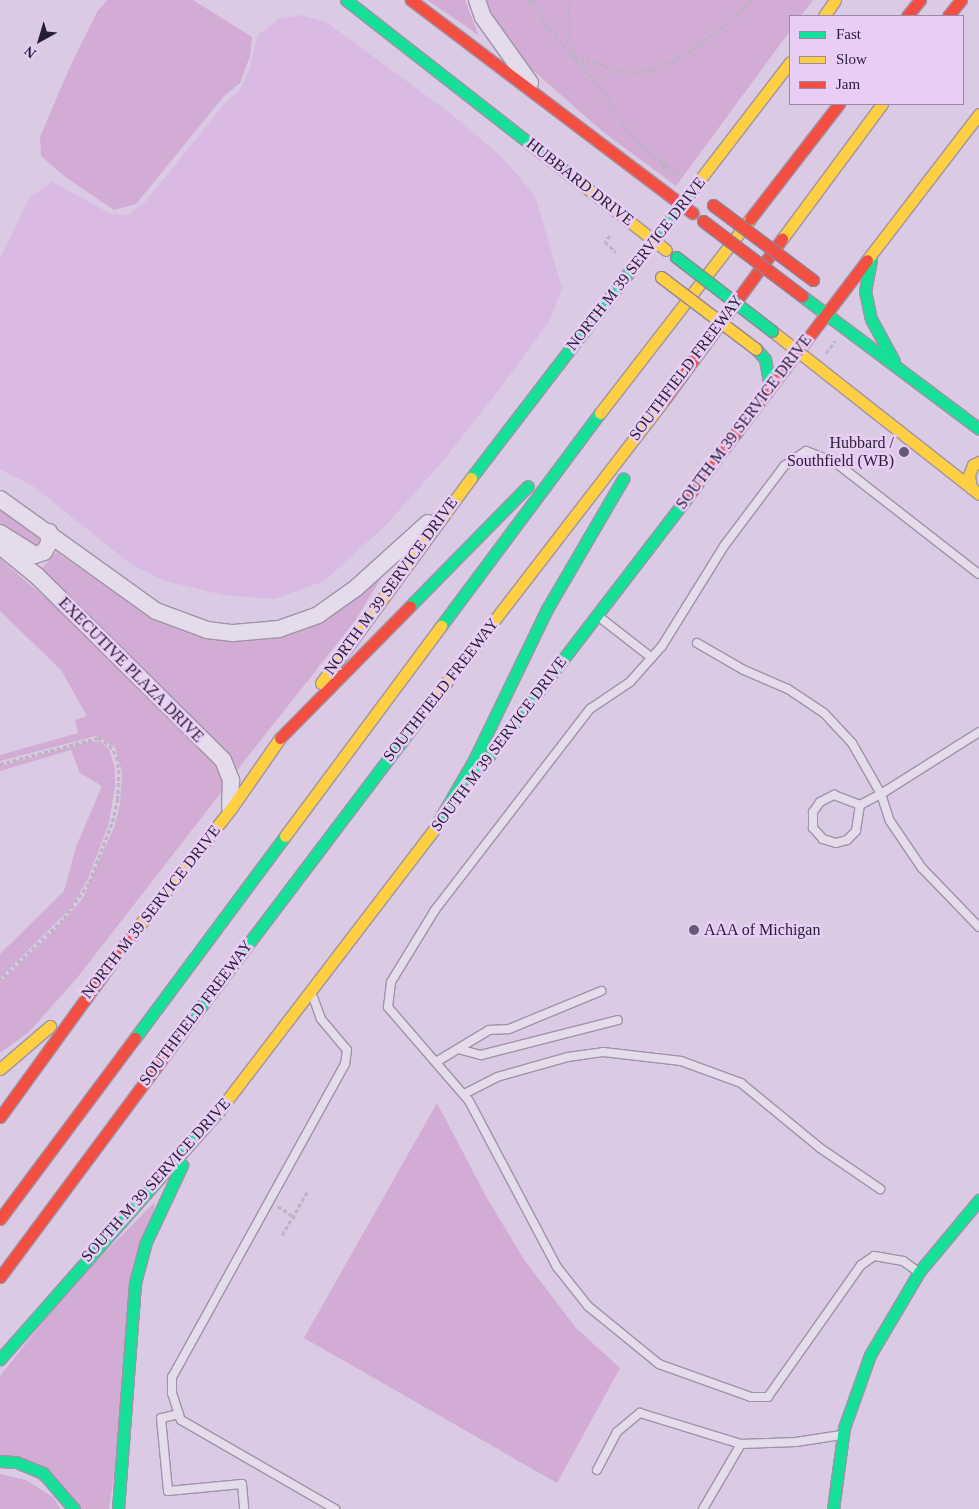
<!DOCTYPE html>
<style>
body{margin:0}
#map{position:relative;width:979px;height:1509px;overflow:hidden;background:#dacae4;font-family:Georgia,serif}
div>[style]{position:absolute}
.farmland>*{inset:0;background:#d9bae3}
.green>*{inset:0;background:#d2acd5}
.path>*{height:2.5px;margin-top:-1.25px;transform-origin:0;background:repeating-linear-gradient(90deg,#bcb3c3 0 4px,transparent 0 6.5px)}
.roads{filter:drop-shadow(1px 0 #9f93a8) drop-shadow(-1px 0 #9f93a8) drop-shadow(0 1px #9f93a8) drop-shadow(0 -1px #9f93a8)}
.lane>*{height:8px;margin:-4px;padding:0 4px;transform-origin:4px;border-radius:4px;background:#e5dceb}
.street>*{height:16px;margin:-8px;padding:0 8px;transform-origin:8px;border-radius:8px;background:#e5dceb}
.fast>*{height:11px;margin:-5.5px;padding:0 5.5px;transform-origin:5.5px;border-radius:5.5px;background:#16e098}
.slow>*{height:11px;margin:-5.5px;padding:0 5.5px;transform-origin:5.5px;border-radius:5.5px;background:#ffcf43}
.jam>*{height:11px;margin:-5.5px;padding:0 5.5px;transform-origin:5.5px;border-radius:5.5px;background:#f24e42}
.bridges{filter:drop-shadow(1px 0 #8f8498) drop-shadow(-1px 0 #8f8498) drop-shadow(0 1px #8f8498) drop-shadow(0 -1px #8f8498)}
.fast-bridge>*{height:11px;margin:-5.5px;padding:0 5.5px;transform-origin:5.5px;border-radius:5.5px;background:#16e098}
.slow-bridge>*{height:11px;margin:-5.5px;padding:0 5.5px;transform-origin:5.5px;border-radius:5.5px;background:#ffcf43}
.jam-bridge>*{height:11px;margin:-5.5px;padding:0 5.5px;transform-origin:5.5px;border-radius:5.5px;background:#f24e42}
.dots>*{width:14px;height:14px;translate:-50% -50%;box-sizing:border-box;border:2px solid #e8cef5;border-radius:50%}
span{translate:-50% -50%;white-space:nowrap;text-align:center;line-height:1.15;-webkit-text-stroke:5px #e8cef5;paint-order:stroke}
.street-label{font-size:16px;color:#271c36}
.poi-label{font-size:16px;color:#271c36}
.right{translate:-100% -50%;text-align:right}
.left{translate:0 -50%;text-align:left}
.legend{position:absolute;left:789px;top:15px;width:175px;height:90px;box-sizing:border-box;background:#e8cef5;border:1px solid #9b87a9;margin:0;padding:6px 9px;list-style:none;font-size:15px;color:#271c36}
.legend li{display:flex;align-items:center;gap:10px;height:25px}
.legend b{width:25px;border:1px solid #9b87a9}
.north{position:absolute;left:15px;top:15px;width:50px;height:50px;-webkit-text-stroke:4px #e8cef5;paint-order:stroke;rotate:219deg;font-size:14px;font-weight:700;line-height:20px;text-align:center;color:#271c36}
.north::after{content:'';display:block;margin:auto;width:18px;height:22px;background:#271c36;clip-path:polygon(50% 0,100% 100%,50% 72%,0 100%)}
</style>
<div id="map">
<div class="farmland">
<i style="clip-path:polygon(301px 15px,326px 22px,450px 113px,502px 157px,535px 196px,562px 288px,550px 320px,507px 379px,443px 461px,385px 526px,324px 581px,274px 599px,223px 595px,165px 581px,132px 565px,33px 486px,0 469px,0 258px,30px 197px,52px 182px,111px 214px,128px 215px,145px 202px,226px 102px,240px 90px,249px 71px,258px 35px,279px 19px)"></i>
</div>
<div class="green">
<i style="clip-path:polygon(107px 0,193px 0,252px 37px,250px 56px,240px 83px,224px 96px,136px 204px,114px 210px,64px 176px,41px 156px,40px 137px,69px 69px,97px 12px)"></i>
<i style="clip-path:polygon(427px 0,465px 0,479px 36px,470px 29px)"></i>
<i style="clip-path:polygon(483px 0,813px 0,801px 16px,790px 16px,790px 31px,676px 186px,602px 131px,528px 66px,500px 35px)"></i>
<i style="clip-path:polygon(0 509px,37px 534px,41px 541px,39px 548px,0 530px)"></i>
<i style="clip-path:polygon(57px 552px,150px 618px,206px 638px,233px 640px,257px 640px,306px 628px,324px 619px,389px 565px,355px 621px,234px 774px,42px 572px,42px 568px)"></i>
<i style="clip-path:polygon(0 559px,60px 610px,217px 765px,221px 772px,223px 790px,77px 978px,29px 1032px,0 1053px,0 982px,57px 928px,83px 898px,114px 827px,120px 804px,122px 772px,115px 747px,96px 736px,0 761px,0 755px,78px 733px,75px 720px,87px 716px,61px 670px,0 611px)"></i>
<i style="clip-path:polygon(92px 741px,101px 742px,109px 749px,115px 768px,115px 786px,109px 823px,87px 881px,70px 909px,0 978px,0 954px,64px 891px,76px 847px,102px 786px,80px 773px,71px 750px,0 771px,0 766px)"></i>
<i style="clip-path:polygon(437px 1103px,487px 1198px,525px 1261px,576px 1328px,620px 1368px,557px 1483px,304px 1338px)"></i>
<i style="clip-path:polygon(155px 1202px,109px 1509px,83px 1509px,0 1455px,0 1376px,73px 1284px)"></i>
<i style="clip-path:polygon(0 1474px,26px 1480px,53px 1497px,61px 1509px,0 1509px)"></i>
</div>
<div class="path">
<i style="left:529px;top:0;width:6px;rotate:51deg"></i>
<i style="left:532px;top:0;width:35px;rotate:59deg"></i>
<i style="left:550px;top:30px;width:77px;rotate:48.7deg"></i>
<i style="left:601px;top:88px;width:46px;rotate:58.4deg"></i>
<i style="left:625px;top:127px;width:22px;rotate:51deg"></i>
<i style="left:639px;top:144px;width:33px;rotate:38deg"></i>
<i style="left:569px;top:0;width:34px;rotate:90deg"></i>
<i style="left:569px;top:34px;width:23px;rotate:77deg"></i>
<i style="left:574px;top:56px;width:44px;rotate:18.4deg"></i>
<i style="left:616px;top:70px;width:17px;rotate:7deg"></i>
<i style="left:633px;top:72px;width:20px;rotate:-6deg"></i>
<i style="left:653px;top:70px;width:40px;rotate:-26.6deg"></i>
<i style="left:689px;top:52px;width:39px;rotate:-36deg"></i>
<i style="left:721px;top:29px;width:42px;rotate:-44deg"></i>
<i style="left:662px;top:169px;width:6px;rotate:-59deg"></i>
<i style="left:665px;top:164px;width:19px;rotate:39deg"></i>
<i style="left:610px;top:236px;width:8px;rotate:130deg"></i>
<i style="left:605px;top:242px;width:15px;rotate:42deg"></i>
<i style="left:826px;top:353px;width:15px;rotate:-53deg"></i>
<i style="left:0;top:764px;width:101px;rotate:-14.9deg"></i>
<i style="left:98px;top:738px;width:14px;rotate:30deg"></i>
<i style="left:110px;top:745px;width:14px;rotate:60deg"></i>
<i style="left:117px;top:757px;width:13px;rotate:81deg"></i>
<i style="left:119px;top:770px;width:29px;rotate:92deg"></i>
<i style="left:118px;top:799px;width:26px;rotate:103deg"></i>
<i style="left:112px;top:824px;width:64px;rotate:111deg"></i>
<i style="left:89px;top:884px;width:44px;rotate:125.8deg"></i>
<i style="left:63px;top:920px;width:87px;rotate:136.4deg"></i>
<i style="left:278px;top:1206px;width:21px;rotate:35deg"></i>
<i style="left:282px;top:1235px;width:50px;rotate:-59.8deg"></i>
</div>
<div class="roads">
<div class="lane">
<i style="left:598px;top:616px;width:68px;rotate:37.9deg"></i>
<i style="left:697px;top:643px;width:54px;rotate:29.9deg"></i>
<i style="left:744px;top:670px;width:48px;rotate:23.4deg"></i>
<i style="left:788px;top:689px;width:43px;rotate:33.7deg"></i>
<i style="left:824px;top:713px;width:41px;rotate:47deg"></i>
<i style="left:852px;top:743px;width:59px;rotate:60.4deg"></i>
<i style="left:881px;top:794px;width:116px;rotate:-32.3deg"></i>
<i style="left:860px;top:805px;width:26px;rotate:99deg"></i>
<i style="left:856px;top:831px;width:13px;rotate:135deg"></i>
<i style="left:847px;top:840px;width:11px;rotate:165deg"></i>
<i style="left:836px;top:843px;width:14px;rotate:-163deg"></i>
<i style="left:823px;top:839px;width:15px;rotate:-132deg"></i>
<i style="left:813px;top:828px;width:16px;rotate:-90deg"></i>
<i style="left:813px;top:812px;width:12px;rotate:-55deg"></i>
<i style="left:820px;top:802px;width:16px;rotate:-27deg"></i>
<i style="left:834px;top:795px;width:28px;rotate:21deg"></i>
<i style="left:860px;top:805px;width:24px;rotate:-28deg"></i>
<i style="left:881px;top:794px;width:28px;rotate:72deg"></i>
<i style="left:890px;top:821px;width:57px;rotate:55.8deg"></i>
<i style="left:922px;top:868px;width:82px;rotate:46deg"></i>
<i style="left:313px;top:997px;width:23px;rotate:70deg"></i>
<i style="left:321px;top:1019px;width:40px;rotate:50deg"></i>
<i style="left:347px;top:1050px;width:14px;rotate:98deg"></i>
<i style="left:345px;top:1064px;width:358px;rotate:118.9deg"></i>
<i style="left:172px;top:1377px;width:16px;rotate:90deg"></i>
<i style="left:172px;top:1393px;width:28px;rotate:72deg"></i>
<i style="left:181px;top:1420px;width:178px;rotate:30deg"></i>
<i style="left:458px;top:1049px;width:24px;rotate:15deg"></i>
<i style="left:481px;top:1055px;width:141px;rotate:-14.3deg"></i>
<i style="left:436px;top:1062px;width:62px;rotate:-31.1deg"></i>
<i style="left:489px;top:1030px;width:20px;rotate:-3deg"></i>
<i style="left:509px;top:1029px;width:100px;rotate:-22.4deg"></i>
<i style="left:464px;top:1094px;width:37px;rotate:-27deg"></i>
<i style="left:497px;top:1077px;width:74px;rotate:-15.7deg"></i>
<i style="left:568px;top:1057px;width:35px;rotate:-8deg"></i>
<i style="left:603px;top:1052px;width:79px;rotate:6.6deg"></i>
<i style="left:681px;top:1061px;width:64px;rotate:20.1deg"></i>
<i style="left:741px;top:1083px;width:102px;rotate:39.4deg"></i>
<i style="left:820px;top:1148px;width:73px;rotate:34.3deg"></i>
<i style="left:917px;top:1271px;width:17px;rotate:-144deg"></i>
<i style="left:903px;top:1261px;width:29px;rotate:-170deg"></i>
<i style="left:874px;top:1256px;width:16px;rotate:145deg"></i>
<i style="left:861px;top:1265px;width:161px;rotate:125.2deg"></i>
<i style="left:768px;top:1397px;width:17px;rotate:180deg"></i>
<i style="left:751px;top:1397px;width:98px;rotate:-160.3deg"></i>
<i style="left:659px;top:1364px;width:92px;rotate:-140.8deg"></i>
<i style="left:588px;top:1306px;width:50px;rotate:-128.5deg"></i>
<i style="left:557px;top:1267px;width:188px;rotate:-117.9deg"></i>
<i style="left:469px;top:1101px;width:124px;rotate:-130.8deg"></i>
<i style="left:388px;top:1007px;width:25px;rotate:-83deg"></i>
<i style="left:391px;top:982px;width:84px;rotate:-58.6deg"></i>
<i style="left:435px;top:910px;width:254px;rotate:-52.4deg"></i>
<i style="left:590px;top:709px;width:48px;rotate:-34deg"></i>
<i style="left:630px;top:682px;width:48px;rotate:-48.4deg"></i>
<i style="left:662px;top:646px;width:118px;rotate:-58.2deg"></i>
<i style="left:724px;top:546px;width:100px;rotate:-53.1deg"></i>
<i style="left:784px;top:466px;width:27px;rotate:-34deg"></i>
<i style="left:806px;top:451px;width:31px;rotate:21deg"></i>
<i style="left:835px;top:462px;width:182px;rotate:37.9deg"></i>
<i style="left:179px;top:1414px;width:18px;rotate:167deg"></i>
<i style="left:161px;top:1418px;width:73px;rotate:84.5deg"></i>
<i style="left:168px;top:1491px;width:74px;rotate:-5.4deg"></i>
<i style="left:242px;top:1484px;width:25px;rotate:85deg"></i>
<i style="left:597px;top:1470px;width:43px;rotate:-62.2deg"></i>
<i style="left:617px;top:1432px;width:30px;rotate:-40deg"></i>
<i style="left:640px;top:1413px;width:106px;rotate:17.1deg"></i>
<i style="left:741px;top:1444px;width:55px;rotate:-2.1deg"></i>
<i style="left:796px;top:1442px;width:46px;rotate:-8.8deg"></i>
<i style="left:703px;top:1509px;width:75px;rotate:-59.7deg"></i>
</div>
<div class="street">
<i style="left:477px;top:0;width:18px;rotate:71deg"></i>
<i style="left:483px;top:17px;width:81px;rotate:54.5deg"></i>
<i style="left:0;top:499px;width:192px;rotate:35.7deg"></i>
<i style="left:156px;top:611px;width:54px;rotate:20.4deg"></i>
<i style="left:207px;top:630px;width:26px;rotate:7deg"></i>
<i style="left:233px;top:633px;width:46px;rotate:-5deg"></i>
<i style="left:279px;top:629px;width:41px;rotate:-19.7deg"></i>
<i style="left:318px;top:615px;width:47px;rotate:-35.4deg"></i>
<i style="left:356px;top:588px;width:97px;rotate:-42.1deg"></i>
<i style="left:0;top:533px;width:41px;rotate:32.2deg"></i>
<i style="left:35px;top:555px;width:9px;rotate:-18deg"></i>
<i style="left:44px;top:552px;width:10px;rotate:-61deg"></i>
<i style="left:49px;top:543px;width:11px;rotate:-90deg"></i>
<i style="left:0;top:546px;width:48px;rotate:39deg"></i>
<i style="left:37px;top:576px;width:262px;rotate:44.7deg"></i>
<i style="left:223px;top:760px;width:22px;rotate:68deg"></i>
<i style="left:231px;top:780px;width:27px;rotate:92deg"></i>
</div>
<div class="fast">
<i style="left:346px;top:0;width:296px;rotate:38deg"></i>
<i style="left:871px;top:260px;width:32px;rotate:101deg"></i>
<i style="left:865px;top:291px;width:29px;rotate:78deg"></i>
<i style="left:871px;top:319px;width:48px;rotate:61.3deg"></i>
<i style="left:802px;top:296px;width:221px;rotate:36.9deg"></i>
<i style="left:756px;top:349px;width:13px;rotate:48deg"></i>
<i style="left:765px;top:359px;width:28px;rotate:80deg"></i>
<i style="left:471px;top:478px;width:368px;rotate:-52.5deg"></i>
<i style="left:410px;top:606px;width:168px;rotate:-45.5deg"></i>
<i style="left:441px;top:626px;width:266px;rotate:-53.3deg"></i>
<i style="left:478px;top:770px;width:345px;rotate:-52.5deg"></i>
<i style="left:434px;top:829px;width:80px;rotate:-59.9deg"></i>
<i style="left:474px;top:760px;width:168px;rotate:-64.2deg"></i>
<i style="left:547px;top:609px;width:151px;rotate:-59.7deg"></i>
<i style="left:184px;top:1029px;width:390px;rotate:-52.9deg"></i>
<i style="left:135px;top:1038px;width:252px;rotate:-53.4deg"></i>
<i style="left:0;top:1359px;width:329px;rotate:-48.6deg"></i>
<i style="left:0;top:1461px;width:16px;rotate:4deg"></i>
<i style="left:16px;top:1462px;width:29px;rotate:22deg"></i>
<i style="left:43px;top:1473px;width:48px;rotate:49.3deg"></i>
<i style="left:118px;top:1509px;width:227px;rotate:-85.7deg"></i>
<i style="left:135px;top:1283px;width:42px;rotate:-75deg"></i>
<i style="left:146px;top:1242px;width:85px;rotate:-64.9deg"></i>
<i style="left:833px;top:1509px;width:82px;rotate:-82.3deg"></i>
<i style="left:844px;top:1428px;width:77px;rotate:-70.4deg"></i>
<i style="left:870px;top:1355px;width:96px;rotate:-59.4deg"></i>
<i style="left:919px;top:1272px;width:94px;rotate:-50.2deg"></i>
</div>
<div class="slow">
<i style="left:824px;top:16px;width:19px;rotate:-55deg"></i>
<i style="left:579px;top:182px;width:110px;rotate:38deg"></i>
<i style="left:695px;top:186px;width:156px;rotate:-52.5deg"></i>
<i style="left:782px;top:239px;width:168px;rotate:-53.5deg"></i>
<i style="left:867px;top:260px;width:184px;rotate:-52.5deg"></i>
<i style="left:772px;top:331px;width:263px;rotate:38.2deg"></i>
<i style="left:600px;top:413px;width:245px;rotate:-52.3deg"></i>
<i style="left:971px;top:488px;width:13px;rotate:-99deg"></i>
<i style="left:969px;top:475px;width:11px;rotate:-68deg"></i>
<i style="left:973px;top:465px;width:7px;rotate:-27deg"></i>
<i style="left:321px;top:683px;width:254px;rotate:-53.8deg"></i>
<i style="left:419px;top:718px;width:401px;rotate:-52.4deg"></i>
<i style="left:285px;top:836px;width:262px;rotate:-53.4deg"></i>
<i style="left:134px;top:932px;width:155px;rotate:-51.8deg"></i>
<i style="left:230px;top:810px;width:88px;rotate:-55.2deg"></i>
<i style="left:0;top:1069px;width:66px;rotate:-40.7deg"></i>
<i style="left:218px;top:1112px;width:356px;rotate:-52.6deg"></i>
</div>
<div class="jam">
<i style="left:411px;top:0;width:353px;rotate:37.1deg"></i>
<i style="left:907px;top:16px;width:21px;rotate:-51deg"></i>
<i style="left:948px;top:16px;width:21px;rotate:-51deg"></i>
<i style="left:750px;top:219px;width:145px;rotate:-52.3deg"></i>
<i style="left:664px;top:400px;width:200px;rotate:-53.8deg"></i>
<i style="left:688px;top:496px;width:296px;rotate:-52.8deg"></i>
<i style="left:280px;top:738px;width:185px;rotate:-45.4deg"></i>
<i style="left:0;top:1117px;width:228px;rotate:-54.1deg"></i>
<i style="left:0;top:1219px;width:226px;rotate:-53.3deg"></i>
<i style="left:0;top:1277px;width:309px;rotate:-53.4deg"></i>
</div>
</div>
<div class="bridges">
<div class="fast-bridge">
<i style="left:676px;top:257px;width:121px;rotate:37.6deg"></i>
</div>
<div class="slow-bridge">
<i style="left:661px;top:277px;width:119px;rotate:37.2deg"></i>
</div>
<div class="jam-bridge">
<i style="left:713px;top:205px;width:125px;rotate:36.9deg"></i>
<i style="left:703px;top:221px;width:124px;rotate:37.1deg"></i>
</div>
</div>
<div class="dots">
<i style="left:904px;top:452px;background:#665973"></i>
<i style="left:694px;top:930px;background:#665973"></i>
</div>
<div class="street-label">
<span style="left:580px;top:182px;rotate:38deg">HUBBARD DRIVE</span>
<span style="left:636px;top:264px;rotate:-52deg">NORTH M 39 SERVICE DRIVE</span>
<span style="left:686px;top:368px;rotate:-53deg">SOUTHFIELD FREEWAY</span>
<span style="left:744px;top:422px;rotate:-53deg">SOUTH M 39 SERVICE DRIVE</span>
<span style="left:391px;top:586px;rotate:-54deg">NORTH M 39 SERVICE DRIVE</span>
<span style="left:131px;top:670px;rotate:45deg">EXECUTIVE PLAZA DRIVE</span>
<span style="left:441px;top:690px;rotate:-52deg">SOUTHFIELD FREEWAY</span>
<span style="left:499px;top:744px;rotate:-53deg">SOUTH M 39 SERVICE DRIVE</span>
<span style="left:151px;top:912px;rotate:-52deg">NORTH M 39 SERVICE DRIVE</span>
<span style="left:196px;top:1013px;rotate:-53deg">SOUTHFIELD FREEWAY</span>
<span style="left:156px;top:1180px;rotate:-48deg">SOUTH M 39 SERVICE DRIVE</span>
</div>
<div class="poi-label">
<span class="right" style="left:894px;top:452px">Hubbard /<br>Southfield (WB)</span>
<span class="left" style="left:704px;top:930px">AAA of Michigan</span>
</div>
<ul class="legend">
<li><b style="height:6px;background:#16e098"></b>Fast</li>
<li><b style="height:6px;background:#ffcf43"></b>Slow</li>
<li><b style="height:6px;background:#f24e42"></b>Jam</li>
</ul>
<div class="north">N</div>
</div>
